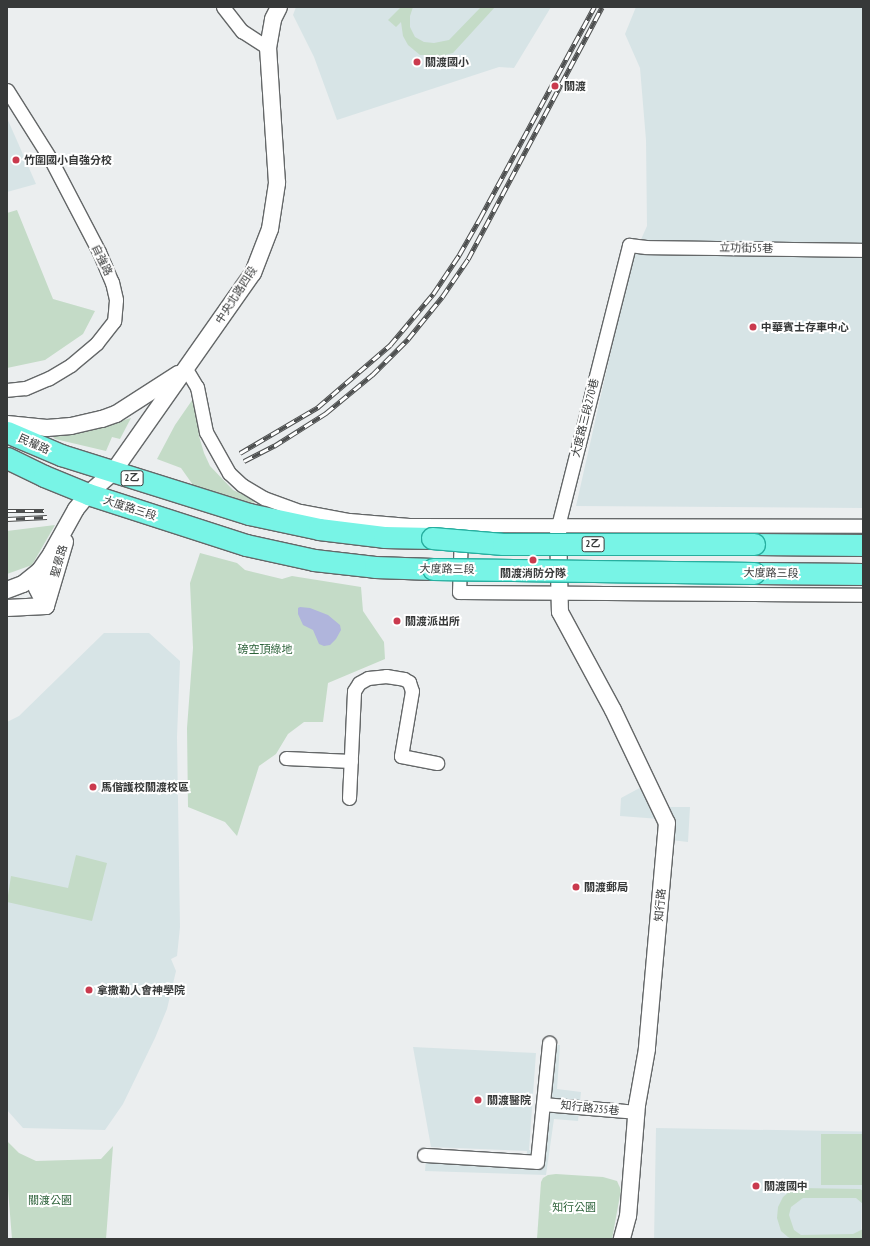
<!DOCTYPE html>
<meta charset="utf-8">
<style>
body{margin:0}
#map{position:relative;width:870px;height:1246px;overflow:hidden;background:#ebeeef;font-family:"PT Sans Narrow","Noto Sans TC",sans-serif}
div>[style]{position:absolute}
.built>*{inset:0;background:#d7e4e6;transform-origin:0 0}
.green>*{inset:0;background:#c4dbc7;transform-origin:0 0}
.water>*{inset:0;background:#b0b5dc}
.roads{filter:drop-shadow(1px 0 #646768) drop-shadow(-1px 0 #646768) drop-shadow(0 1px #646768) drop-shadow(0 -1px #646768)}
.minor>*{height:13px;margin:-6.5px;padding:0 6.5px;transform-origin:6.5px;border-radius:6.5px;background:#fff}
.tertiary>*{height:16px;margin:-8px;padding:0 8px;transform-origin:8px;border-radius:8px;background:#fff}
.primary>*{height:21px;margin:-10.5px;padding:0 10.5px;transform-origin:10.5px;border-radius:10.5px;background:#78f4e6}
.rail>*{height:4.5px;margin-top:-2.25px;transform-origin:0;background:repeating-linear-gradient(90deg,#fff 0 9px,#4d4f4f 0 18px);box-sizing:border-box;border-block:1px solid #4d4f4f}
.bridges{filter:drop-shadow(1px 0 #27ae9f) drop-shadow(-1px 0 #27ae9f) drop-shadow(0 1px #27ae9f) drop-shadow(0 -1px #27ae9f)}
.primary-bridge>*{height:21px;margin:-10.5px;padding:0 10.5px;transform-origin:10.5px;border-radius:10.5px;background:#78f4e6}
.dots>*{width:11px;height:11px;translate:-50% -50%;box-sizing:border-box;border:2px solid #fff;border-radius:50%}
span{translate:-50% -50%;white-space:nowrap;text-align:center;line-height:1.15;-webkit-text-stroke:4px #fff;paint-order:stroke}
.shield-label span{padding:1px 3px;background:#fff;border:1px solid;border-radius:3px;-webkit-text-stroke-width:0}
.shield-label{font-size:10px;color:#373939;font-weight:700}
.poi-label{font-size:11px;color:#373939;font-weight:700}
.left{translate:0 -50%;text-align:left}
.street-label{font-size:11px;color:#373939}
.park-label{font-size:11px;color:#2d623a}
.frame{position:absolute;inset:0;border:8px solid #373939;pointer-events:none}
</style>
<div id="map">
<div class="built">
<i style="clip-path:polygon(296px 7px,551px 7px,514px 68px,499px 67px,337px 120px,314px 57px,293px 15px)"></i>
<i style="clip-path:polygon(636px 7px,863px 7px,863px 508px,576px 506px,631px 262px,647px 226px,646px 140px,640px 68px,625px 34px)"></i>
<i style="clip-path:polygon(7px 118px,36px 184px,7px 192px)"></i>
<i style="clip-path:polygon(104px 633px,149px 633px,180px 661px,177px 737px,180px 927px,177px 956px,171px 959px,176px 971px,167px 1009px,155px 1038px,123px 1104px,105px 1130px,23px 1128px,7px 1110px,7px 722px,19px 716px)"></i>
<i style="clip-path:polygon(647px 784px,659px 807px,690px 807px,688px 842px,671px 840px,673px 820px,620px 816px,621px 798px)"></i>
<i style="clip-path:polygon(551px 1045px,560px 1045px,557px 1089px,581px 1092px,578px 1121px,554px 1119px,546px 1175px,425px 1171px,426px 1159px,526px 1164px,527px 1151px,431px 1147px,413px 1047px,536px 1053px,529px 1150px,540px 1151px)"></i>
<i style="left:656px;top:1128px;width:207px;height:112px;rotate:1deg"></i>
</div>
<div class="green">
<i style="clip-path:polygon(401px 7px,413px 7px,410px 16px,410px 27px,415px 37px,424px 42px,434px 43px,449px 40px,481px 7px,495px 7px,453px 53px,441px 56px,420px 55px,408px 45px,403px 36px,401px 22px,396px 27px,388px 20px)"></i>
<i style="clip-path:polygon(17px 210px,53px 299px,95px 311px,83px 334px,45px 360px,7px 368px,7px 213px)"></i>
<i style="clip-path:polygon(195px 396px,199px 436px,204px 453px,210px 466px,233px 490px,252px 499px,255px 502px,251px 503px,193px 485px,181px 468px,157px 459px,175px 425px)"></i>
<i style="clip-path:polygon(131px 418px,120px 439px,112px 437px,106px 451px,55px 439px,53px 437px,54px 435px,94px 429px)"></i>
<i style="clip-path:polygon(55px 525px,32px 565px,7px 574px,7px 531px)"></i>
<i style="clip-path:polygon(200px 553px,237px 563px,245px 570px,282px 579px,292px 576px,361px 587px,363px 611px,384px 642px,385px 659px,328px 683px,323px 722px,304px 722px,288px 734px,276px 754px,259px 766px,237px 836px,225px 822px,188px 807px,187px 728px,193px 648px,190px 583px)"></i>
<i style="clip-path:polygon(76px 855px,107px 863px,92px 921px,7px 902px,11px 876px,68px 888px)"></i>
<i style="left:821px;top:1134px;width:42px;height:51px"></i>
<i style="clip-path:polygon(7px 1141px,19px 1153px,36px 1161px,101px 1159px,113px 1146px,106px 1239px,12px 1239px,7px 1177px)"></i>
<i style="clip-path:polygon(556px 1174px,603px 1177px,617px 1181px,621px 1190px,612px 1239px,537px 1239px,541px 1182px,543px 1178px,548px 1175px)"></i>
<i style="clip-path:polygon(800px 1188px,860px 1189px,863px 1191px,863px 1204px,856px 1198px,803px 1198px,791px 1207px,789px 1215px,794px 1230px,801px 1235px,853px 1234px,863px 1229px,863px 1239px,792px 1239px,788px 1237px,781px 1231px,777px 1218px,778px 1207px,783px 1197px,789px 1192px)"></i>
</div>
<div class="water">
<i style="clip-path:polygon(300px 607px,310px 608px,328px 615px,340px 625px,341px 630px,336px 639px,330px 645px,324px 646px,319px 644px,313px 630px,303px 625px,298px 614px,298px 608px)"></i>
</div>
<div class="roads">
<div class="minor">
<i style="left:223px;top:7px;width:31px;rotate:52deg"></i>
<i style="left:242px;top:31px;width:31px;rotate:33deg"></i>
<i style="left:7px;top:90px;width:83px;rotate:57.8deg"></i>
<i style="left:51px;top:160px;width:104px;rotate:62.4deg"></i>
<i style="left:99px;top:252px;width:33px;rotate:67deg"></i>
<i style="left:112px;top:282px;width:18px;rotate:77deg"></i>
<i style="left:116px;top:300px;width:21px;rotate:95deg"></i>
<i style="left:114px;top:321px;width:28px;rotate:128deg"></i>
<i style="left:97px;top:343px;width:34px;rotate:140deg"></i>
<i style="left:71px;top:365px;width:26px;rotate:149deg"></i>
<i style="left:49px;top:378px;width:26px;rotate:157deg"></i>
<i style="left:25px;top:388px;width:18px;rotate:174deg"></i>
<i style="left:186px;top:369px;width:21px;rotate:59deg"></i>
<i style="left:197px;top:387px;width:46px;rotate:78.7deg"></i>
<i style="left:206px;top:432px;width:47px;rotate:60.7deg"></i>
<i style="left:229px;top:473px;width:18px;rotate:43deg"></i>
<i style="left:242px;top:485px;width:26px;rotate:31deg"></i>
<i style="left:264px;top:498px;width:38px;rotate:20deg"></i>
<i style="left:300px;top:511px;width:50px;rotate:10.4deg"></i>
<i style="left:349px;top:520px;width:60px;rotate:4.8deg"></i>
<i style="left:409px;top:525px;width:454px;rotate:0.1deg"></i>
<i style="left:558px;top:526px;width:290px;rotate:-75.8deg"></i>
<i style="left:629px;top:245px;width:17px;rotate:7deg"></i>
<i style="left:646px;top:247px;width:217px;rotate:0.8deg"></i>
<i style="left:461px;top:533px;width:59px;rotate:91.9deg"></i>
<i style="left:459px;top:592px;width:404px;rotate:0.4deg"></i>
<i style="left:286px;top:758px;width:65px;rotate:2.6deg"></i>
<i style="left:349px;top:798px;width:107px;rotate:-87.3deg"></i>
<i style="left:354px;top:691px;width:9px;rotate:-58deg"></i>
<i style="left:359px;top:683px;width:10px;rotate:-29deg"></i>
<i style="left:368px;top:678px;width:18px;rotate:-6deg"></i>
<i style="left:386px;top:676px;width:18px;rotate:9deg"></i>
<i style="left:404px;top:679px;width:6px;rotate:31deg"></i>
<i style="left:409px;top:682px;width:9px;rotate:72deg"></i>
<i style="left:412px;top:691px;width:66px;rotate:99.6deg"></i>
<i style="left:401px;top:756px;width:37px;rotate:11deg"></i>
<i style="left:543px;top:1104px;width:94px;rotate:4.9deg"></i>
<i style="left:424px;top:1155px;width:113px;rotate:3.5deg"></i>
<i style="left:537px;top:1162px;width:120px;rotate:-84.2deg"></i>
</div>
<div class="tertiary">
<i style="left:7px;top:424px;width:40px;rotate:5.7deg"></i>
<i style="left:47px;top:428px;width:24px;rotate:-5deg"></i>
<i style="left:71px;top:426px;width:32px;rotate:-13deg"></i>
<i style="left:102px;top:419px;width:15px;rotate:-20deg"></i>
<i style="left:116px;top:414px;width:74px;rotate:-32.8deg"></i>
<i style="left:558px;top:526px;width:86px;rotate:88.7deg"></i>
<i style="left:560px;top:612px;width:111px;rotate:61.6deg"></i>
<i style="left:613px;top:710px;width:125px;rotate:64.5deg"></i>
<i style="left:667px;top:823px;width:227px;rotate:95.1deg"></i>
<i style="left:647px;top:1049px;width:57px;rotate:100.1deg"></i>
<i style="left:637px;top:1105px;width:111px;rotate:94.6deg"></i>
<i style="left:628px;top:1216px;width:24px;rotate:105deg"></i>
<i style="left:7px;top:590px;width:17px;rotate:-21deg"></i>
<i style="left:23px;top:584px;width:22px;rotate:-39deg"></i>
<i style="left:40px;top:570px;width:19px;rotate:-55deg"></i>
<i style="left:51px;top:554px;width:51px;rotate:-60.9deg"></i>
<i style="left:76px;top:509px;width:19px;rotate:-51deg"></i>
<i style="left:88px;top:494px;width:33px;rotate:-41deg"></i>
<i style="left:113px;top:472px;width:243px;rotate:-54.9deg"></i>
<i style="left:253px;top:273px;width:47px;rotate:-68.9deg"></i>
<i style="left:270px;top:229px;width:47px;rotate:-81.3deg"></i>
<i style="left:277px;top:183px;width:135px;rotate:-93.8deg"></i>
<i style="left:268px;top:48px;width:29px;rotate:-80deg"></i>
<i style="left:273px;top:19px;width:13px;rotate:-63deg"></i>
<i style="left:46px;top:606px;width:67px;rotate:-73.5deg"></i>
<i style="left:46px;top:606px;width:20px;rotate:-117deg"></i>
<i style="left:37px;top:588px;width:25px;rotate:-67deg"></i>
<i style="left:7px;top:608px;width:39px;rotate:-3deg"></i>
</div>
<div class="primary">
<i style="left:7px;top:432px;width:59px;rotate:23.1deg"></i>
<i style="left:61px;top:455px;width:197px;rotate:17.4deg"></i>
<i style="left:249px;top:514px;width:72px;rotate:12.1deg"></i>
<i style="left:319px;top:529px;width:65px;rotate:7deg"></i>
<i style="left:384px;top:537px;width:48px;rotate:1.2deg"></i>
<i style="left:7px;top:458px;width:41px;rotate:25.9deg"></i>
<i style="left:44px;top:476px;width:48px;rotate:22.2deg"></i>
<i style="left:88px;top:494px;width:166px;rotate:17.9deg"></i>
<i style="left:246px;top:545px;width:70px;rotate:12.4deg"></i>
<i style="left:314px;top:560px;width:61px;rotate:6.5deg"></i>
<i style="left:375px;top:567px;width:58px;rotate:2deg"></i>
<i style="left:754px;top:544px;width:109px;rotate:0.5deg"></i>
<i style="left:754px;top:573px;width:109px;rotate:0.5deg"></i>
</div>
</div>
<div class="rail">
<i style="left:240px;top:453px;width:91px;rotate:-30.5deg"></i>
<i style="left:318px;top:407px;width:95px;rotate:-40.7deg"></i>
<i style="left:390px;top:345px;width:67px;rotate:-49.9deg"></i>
<i style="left:433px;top:294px;width:47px;rotate:-56.3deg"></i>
<i style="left:459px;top:255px;width:43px;rotate:-60.4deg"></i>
<i style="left:480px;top:218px;width:240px;rotate:-61.6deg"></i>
<i style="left:244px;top:461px;width:34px;rotate:-27deg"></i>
<i style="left:274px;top:446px;width:62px;rotate:-32.4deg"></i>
<i style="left:326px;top:413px;width:60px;rotate:-39.6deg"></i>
<i style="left:372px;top:375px;width:51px;rotate:-45deg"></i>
<i style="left:408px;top:339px;width:54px;rotate:-51deg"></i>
<i style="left:442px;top:297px;width:46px;rotate:-55.6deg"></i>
<i style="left:468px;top:259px;width:285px;rotate:-62deg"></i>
<i style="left:7px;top:511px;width:37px"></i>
<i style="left:7px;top:519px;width:40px;rotate:-2.9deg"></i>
</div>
<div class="bridges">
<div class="primary-bridge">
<i style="left:432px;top:538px;width:71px;rotate:4.8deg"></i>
<i style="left:503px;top:544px;width:251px"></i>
<i style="left:433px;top:569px;width:321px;rotate:0.7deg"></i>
</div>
</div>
<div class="dots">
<i style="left:417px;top:62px;background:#ca3a4e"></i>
<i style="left:555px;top:86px;background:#ca3a4e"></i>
<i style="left:16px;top:160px;background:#ca3a4e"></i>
<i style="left:753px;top:327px;background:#ca3a4e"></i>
<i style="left:533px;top:560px;background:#ca3a4e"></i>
<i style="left:397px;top:621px;background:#ca3a4e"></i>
<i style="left:93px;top:787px;background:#ca3a4e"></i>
<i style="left:576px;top:887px;background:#ca3a4e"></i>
<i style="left:89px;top:990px;background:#ca3a4e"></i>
<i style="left:478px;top:1100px;background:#ca3a4e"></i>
<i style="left:756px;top:1186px;background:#ca3a4e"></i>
</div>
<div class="shield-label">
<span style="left:132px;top:478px">2乙</span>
<span style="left:593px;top:544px">2乙</span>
</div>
<div class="poi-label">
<span class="left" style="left:425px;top:62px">關渡國小</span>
<span class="left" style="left:564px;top:86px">關渡</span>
<span class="left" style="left:24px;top:160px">竹圍國小自強分校</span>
<span class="left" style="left:761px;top:327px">中華賓士存車中心</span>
<span style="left:533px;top:573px">關渡消防分隊</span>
<span class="left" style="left:405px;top:621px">關渡派出所</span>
<span class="left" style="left:101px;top:787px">馬偕護校關渡校區</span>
<span class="left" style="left:584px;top:887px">關渡郵局</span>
<span class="left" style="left:97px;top:990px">拿撒勒人會神學院</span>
<span class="left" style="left:487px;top:1100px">關渡醫院</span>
<span class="left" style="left:764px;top:1186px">關渡國中</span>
</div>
<div class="street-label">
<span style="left:746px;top:248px;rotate:1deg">立功街55巷</span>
<span style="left:102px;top:260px;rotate:64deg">自強路</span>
<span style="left:236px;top:295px;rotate:-57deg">中央北路四段</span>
<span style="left:585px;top:418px;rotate:-76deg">大度路三段270巷</span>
<span style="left:34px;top:444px;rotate:24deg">民權路</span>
<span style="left:130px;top:508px;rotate:18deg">大度路三段</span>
<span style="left:59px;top:561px;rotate:-74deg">聖景路</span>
<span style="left:447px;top:569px;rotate:1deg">大度路三段</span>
<span style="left:771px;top:573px;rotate:1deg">大度路三段</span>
<span style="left:660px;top:905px;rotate:-85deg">知行路</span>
<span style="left:590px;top:1108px;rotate:6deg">知行路235巷</span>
</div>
<div class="park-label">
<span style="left:265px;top:649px">磅空頂綠地</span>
<span style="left:50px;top:1200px">關渡公園</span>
<span style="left:574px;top:1207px">知行公園</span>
</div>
<div class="frame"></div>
</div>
